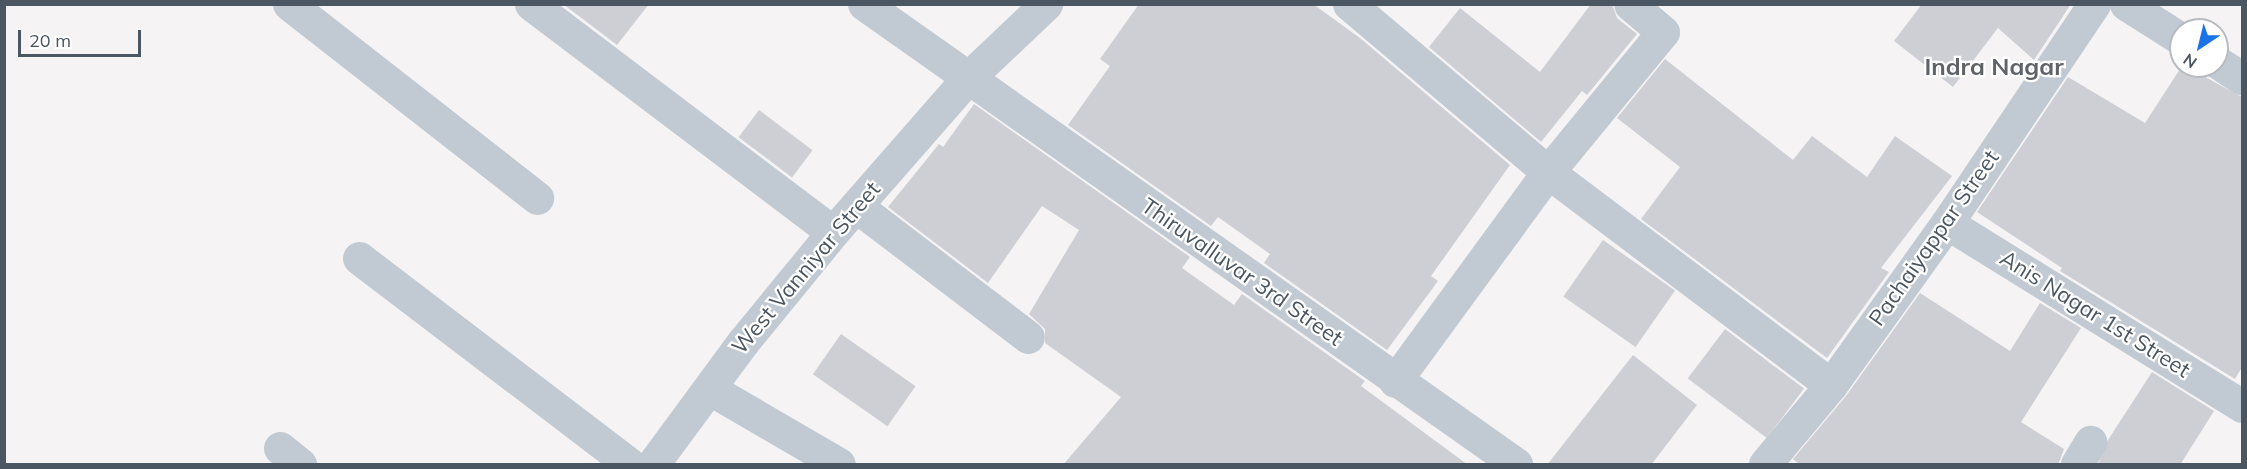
<!DOCTYPE html>
<style>
body{margin:0}
#map{position:relative;width:2247px;height:469px;overflow:hidden;background:#f5f3f3;font-family:Mulish,sans-serif}
div>[style]{position:absolute}
.building>*{inset:0;background:#cdcfd5;transform-origin:0 0}
.minor>*{height:33px;margin:-16.5px;padding:0 16.5px;transform-origin:16.5px;border-radius:16.5px;background:#c1cad2}
span{translate:-50% -50%;white-space:nowrap;text-align:center;line-height:1.15;-webkit-text-stroke:4.5px #fff;paint-order:stroke}
.street-label{font-size:22px;color:#4a5661}
.neighbourhood-label{font-size:24px;color:#5f6368;font-weight:700}
.frame{position:absolute;inset:0;border:6px solid #4a5661;pointer-events:none}
.north{position:absolute;left:2169px;top:18px;width:60px;height:60px;box-sizing:border-box;background:#fff;border:2px solid #b7bbc0;border-radius:50%;rotate:215deg;font-size:16px;font-weight:700;line-height:24px;text-align:center;color:#4a5661}
.north::after{content:'';display:block;margin:auto;width:21px;height:27px;background:#1a73e8;clip-path:polygon(50% 0,100% 100%,50% 72%,0 100%)}
.scale{position:absolute;left:18px;top:30px;width:123px;height:27px;box-sizing:border-box;border:3px solid #4a5661;border-top:0;padding-left:8px;font-size:18px;line-height:21px;white-space:nowrap;color:#4a5661;-webkit-text-stroke:4px #fff;paint-order:stroke}
</style>
<div id="map">
<div class="building">
<i style="clip-path:polygon(563px 4px,649px 4px,617px 45px)"></i>
<i style="clip-path:polygon(1139px 4px,1313px 4px,1360px 38px,1510px 165px,1431px 276px,1438px 281px,1387px 350px,1264px 263px,1270px 254px,1218px 217px,1211px 226px,1068px 125px,1110px 66px,1100px 59px)"></i>
<i style="clip-path:polygon(1591px 4px,1612px 4px,1617px 18px,1637px 34px,1587px 95px,1582px 91px,1541px 142px,1429px 47px,1460px 8px,1540px 72px)"></i>
<i style="clip-path:polygon(1922px 4px,2071px 4px,2034px 60px,1998px 28px,1953px 87px,1894px 41px)"></i>
<i style="clip-path:polygon(1665px 59px,1793px 160px,1812px 136px,1867px 177px,1895px 136px,1952px 176px,1881px 268px,1889px 272px,1827px 358px,1641px 219px,1680px 167px,1617px 118px)"></i>
<i style="clip-path:polygon(2182px 66px,2195px 66px,2207px 78px,2242px 97px,2242px 367px,2235px 379px,2060px 271px,2062px 268px,1977px 212px,2068px 77px,2145px 123px)"></i>
<i style="clip-path:polygon(974px 104px,1190px 257px,1182px 268px,1234px 305px,1242px 294px,1365px 381px,1361px 386px,1468px 465px,1063px 465px,1121px 397px,1045px 343px,1045px 329px,1029px 314px,1079px 230px,1042px 206px,988px 283px,888px 207px,939px 144px,943px 147px)"></i>
<i style="left:759px;top:110px;width:67px;height:34px;rotate:37deg"></i>
<i style="left:1603px;top:240px;width:88px;height:69px;rotate:35deg"></i>
<i style="clip-path:polygon(1920px 293px,2010px 351px,2040px 303px,2081px 328px,2021px 422px,2064px 449px,2058px 465px,1800px 465px,1793px 459px,1846px 396px)"></i>
<i style="left:1725px;top:329px;width:99px;height:62px;rotate:37deg"></i>
<i style="left:841px;top:334px;width:91px;height:49px;rotate:35deg"></i>
<i style="clip-path:polygon(1633px 355px,1697px 405px,1651px 465px,1547px 465px)"></i>
<i style="clip-path:polygon(2152px 372px,2214px 411px,2180px 465px,2098px 465px,2108px 440px)"></i>
</div>
<div class="minor">
<i style="left:289px;top:4px;width:315px;rotate:38deg"></i>
<i style="left:531px;top:4px;width:378px;rotate:37.1deg"></i>
<i style="left:864px;top:4px;width:798px;rotate:35.2deg"></i>
<i style="left:1349px;top:4px;width:260px;rotate:40.2deg"></i>
<i style="left:1548px;top:172px;width:354px;rotate:37deg"></i>
<i style="left:2126px;top:4px;width:65px;rotate:32.5deg"></i>
<i style="left:2217px;top:62px;width:30px;rotate:33deg"></i>
<i style="left:856px;top:206px;width:216px;rotate:37.3deg"></i>
<i style="left:1947px;top:223px;width:347px;rotate:31.8deg"></i>
<i style="left:359px;top:258px;width:340px;rotate:37.3deg"></i>
<i style="left:1395px;top:381px;width:259px;rotate:-53.8deg"></i>
<i style="left:1548px;top:172px;width:181px;rotate:-50.6deg"></i>
<i style="left:1663px;top:32px;width:43px;rotate:-139.7deg"></i>
<i style="left:710px;top:389px;width:149px;rotate:30.2deg"></i>
<i style="left:280px;top:448px;width:26px;rotate:39deg"></i>
<i style="left:653px;top:464px;width:152px;rotate:-53.6deg"></i>
<i style="left:743px;top:342px;width:142px;rotate:-50.7deg"></i>
<i style="left:833px;top:232px;width:205px;rotate:-48.8deg"></i>
<i style="left:968px;top:78px;width:108px;rotate:-43.5deg"></i>
<i style="left:1765px;top:464px;width:103px;rotate:-50.1deg"></i>
<i style="left:1831px;top:385px;width:199px;rotate:-54.4deg"></i>
<i style="left:1947px;top:223px;width:264px;rotate:-56.1deg"></i>
<i style="left:2077px;top:464px;width:26px;rotate:-59deg"></i>
</div>
<div class="street-label">
<span style="left:1934px;top:238px;rotate:-55deg">Pachaiyappar Street</span>
<span style="left:806px;top:268px;rotate:-50deg">West Vanniyar Street</span>
<span style="left:1242px;top:272px;rotate:35deg">Thiruvalluvar 3rd Street</span>
<span style="left:2095px;top:314px;rotate:32deg">Anis Nagar 1st Street</span>
</div>
<div class="neighbourhood-label">
<span style="left:1994px;top:67px">Indra Nagar</span>
</div>
<div class="frame"></div>
<div class="north">N</div>
<div class="scale">20 m</div>
</div>
